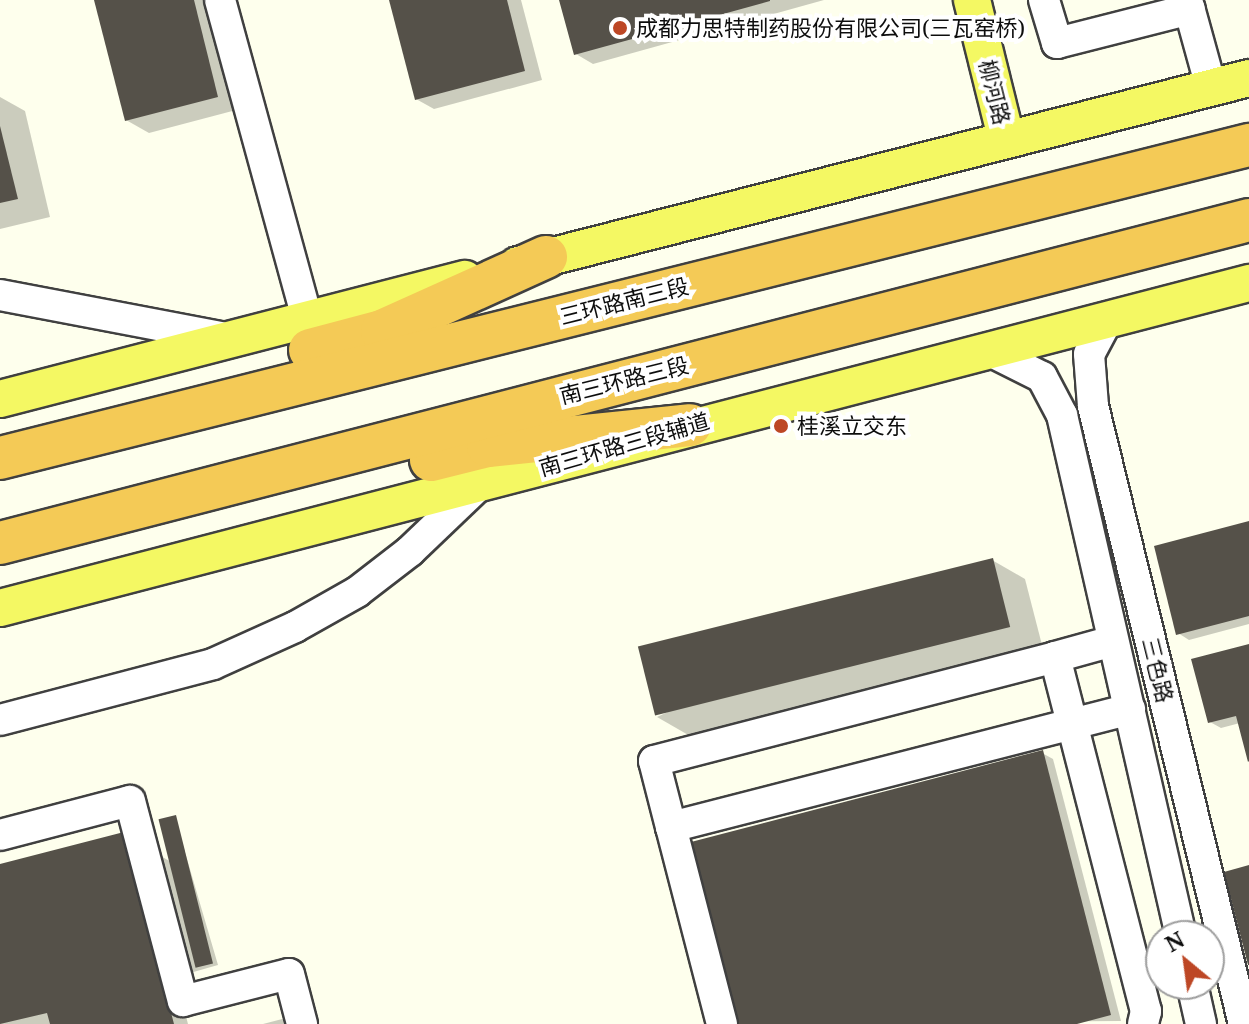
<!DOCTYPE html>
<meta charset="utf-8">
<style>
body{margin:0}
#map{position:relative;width:1249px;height:1024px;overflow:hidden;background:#feffed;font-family:"Noto Serif","Noto Sans SC",serif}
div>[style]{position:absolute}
.shadow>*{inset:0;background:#0003}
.building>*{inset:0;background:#555149;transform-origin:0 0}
.roads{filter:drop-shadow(2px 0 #404040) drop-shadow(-2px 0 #404040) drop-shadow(0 2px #404040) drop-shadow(0 -2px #404040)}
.minor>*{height:30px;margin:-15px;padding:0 15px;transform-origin:15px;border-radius:15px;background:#fff}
.major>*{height:36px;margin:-18px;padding:0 18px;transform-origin:18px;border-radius:18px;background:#f4f863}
.highway>*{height:42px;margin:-21px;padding:0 21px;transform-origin:21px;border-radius:21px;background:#f4ca56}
.dots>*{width:22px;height:22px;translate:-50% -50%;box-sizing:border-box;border:4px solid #fff;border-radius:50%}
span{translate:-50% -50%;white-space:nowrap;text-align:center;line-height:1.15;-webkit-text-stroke:8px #fff;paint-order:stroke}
.poi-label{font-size:22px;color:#0d0d0d}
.left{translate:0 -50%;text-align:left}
.street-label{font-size:22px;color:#0d0d0d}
.north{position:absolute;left:1145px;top:920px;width:80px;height:80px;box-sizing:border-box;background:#fff;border:2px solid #9e9e9e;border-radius:50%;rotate:331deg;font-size:22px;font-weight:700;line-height:32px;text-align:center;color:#0d0d0d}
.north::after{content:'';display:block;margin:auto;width:28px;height:36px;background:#bd4725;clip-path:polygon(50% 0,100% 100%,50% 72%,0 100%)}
</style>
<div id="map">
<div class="shadow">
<i style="clip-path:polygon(96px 0,212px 0,240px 109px,149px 133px,126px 120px)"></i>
<i style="clip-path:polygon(391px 0,521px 0,542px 80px,434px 109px,416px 99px)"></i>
<i style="clip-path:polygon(561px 0,824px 0,593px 64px,576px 54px)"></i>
<i style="clip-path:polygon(0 97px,25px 111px,50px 217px,0 229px)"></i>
<i style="clip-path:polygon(1249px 523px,1249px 624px,1189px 640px,1178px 633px)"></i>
<i style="clip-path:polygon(992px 560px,1025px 579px,1042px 645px,690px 736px,657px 717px)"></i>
<i style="clip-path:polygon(1249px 646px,1249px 757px,1240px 723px,1221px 728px,1210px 722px)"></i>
<i style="clip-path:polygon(1042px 753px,1053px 759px,1121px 1021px,740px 1024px)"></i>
<i style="clip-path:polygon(175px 818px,218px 965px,176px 977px,188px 1024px,0 1024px,0 867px,124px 834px,171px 862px)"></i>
<i style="clip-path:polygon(286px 1018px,296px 1024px,263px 1024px)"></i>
</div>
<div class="building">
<i style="clip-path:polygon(94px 0,194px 0,218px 97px,125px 121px)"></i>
<i style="clip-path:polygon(389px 0,507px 0,525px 71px,415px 100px)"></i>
<i style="clip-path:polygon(559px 0,770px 0,770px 1px,574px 55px)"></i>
<i style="clip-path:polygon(0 126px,18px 199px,0 203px)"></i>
<i style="clip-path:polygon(1249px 521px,1249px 616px,1176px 635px,1154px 546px)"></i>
<i style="left:993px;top:558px;width:71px;height:366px;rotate:76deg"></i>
<i style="clip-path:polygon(1249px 644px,1249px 761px,1248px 762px,1236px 716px,1208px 723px,1191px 659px)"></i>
<i style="clip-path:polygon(1043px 750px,1111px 1015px,1077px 1024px,738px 1024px,691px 842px)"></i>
<i style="left:176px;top:815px;width:153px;height:18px;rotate:76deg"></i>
<i style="clip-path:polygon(124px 832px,174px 1024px,50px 1024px,47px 1013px,0 1024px,0 864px)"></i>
<i style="clip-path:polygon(1249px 865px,1249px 965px,1248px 965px,1224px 872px)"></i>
</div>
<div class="roads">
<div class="minor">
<i style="left:220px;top:0;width:333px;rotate:74.7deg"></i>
<i style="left:1044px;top:0;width:45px;rotate:73.2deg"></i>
<i style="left:1057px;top:43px;width:137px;rotate:-14.3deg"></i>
<i style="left:1187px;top:0;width:90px;rotate:74.6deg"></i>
<i style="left:0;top:295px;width:230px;rotate:10.8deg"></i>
<i style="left:1108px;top:319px;width:40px;rotate:118deg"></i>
<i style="left:1089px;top:354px;width:52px;rotate:85.6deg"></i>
<i style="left:1093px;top:406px;width:636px;rotate:76.27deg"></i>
<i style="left:990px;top:351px;width:58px;rotate:26.6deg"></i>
<i style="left:1042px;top:377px;width:43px;rotate:62.2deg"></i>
<i style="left:1062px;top:415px;width:534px;rotate:77.13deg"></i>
<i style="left:1113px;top:641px;width:60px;rotate:164.6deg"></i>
<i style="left:1055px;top:657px;width:366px;rotate:75.6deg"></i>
<i style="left:1146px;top:1011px;width:13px;rotate:103deg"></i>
<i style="left:0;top:720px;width:220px;rotate:-14.7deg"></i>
<i style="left:213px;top:664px;width:90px;rotate:-24.3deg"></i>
<i style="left:295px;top:627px;width:71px;rotate:-29.4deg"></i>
<i style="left:357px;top:592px;width:67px;rotate:-37.7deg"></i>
<i style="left:410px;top:551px;width:97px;rotate:-43.7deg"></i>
<i style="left:671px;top:827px;width:68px;rotate:-104.4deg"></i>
<i style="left:654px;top:761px;width:414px;rotate:-14.5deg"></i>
<i style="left:0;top:835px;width:134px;rotate:-14.7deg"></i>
<i style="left:130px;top:801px;width:207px;rotate:75.2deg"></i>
<i style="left:183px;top:1001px;width:109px;rotate:-14.3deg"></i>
<i style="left:289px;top:974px;width:52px;rotate:75.4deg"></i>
<i style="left:1192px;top:984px;width:41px;rotate:77.3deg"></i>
<i style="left:722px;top:1024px;width:203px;rotate:-104.5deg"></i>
<i style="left:671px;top:827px;width:474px;rotate:-14.4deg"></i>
</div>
<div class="major">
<i style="left:972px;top:0;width:141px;rotate:76.1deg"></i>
<i style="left:518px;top:265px;width:755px;rotate:-14.35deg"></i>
<i style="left:0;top:399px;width:480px;rotate:-14.5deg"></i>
<i style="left:0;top:608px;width:1291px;rotate:-14.59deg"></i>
</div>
<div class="highway">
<i style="left:310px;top:350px;width:74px;rotate:-14.8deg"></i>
<i style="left:382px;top:331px;width:180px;rotate:-24.3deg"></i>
<i style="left:0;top:458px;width:1288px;rotate:-14.07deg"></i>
<i style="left:431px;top:460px;width:59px;rotate:-13.8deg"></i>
<i style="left:488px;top:446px;width:203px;rotate:-5.9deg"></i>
<i style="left:0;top:543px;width:1290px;rotate:-14.5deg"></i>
</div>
</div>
<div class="dots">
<i style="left:620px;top:28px;background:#bd4725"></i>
<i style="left:781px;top:426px;background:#bd4725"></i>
</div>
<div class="poi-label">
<span class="left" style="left:636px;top:28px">成都力思特制药股份有限公司(三瓦窑桥)</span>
<span class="left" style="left:797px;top:426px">桂溪立交东</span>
</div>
<div class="street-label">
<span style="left:995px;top:92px;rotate:76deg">柳河路</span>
<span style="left:624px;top:301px;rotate:-14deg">三环路南三段</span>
<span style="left:624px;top:380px;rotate:-14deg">南三环路三段</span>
<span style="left:624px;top:444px;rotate:-16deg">南三环路三段辅道</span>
<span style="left:1158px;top:670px;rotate:76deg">三色路</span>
</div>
<div class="north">N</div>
</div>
